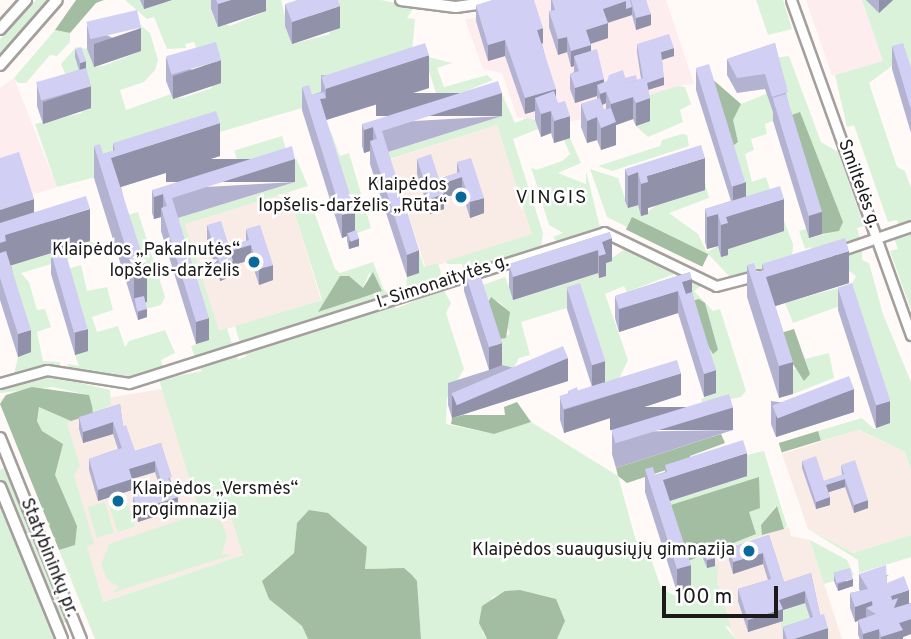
<!DOCTYPE html>
<meta charset="utf-8">
<style>
body{margin:0}
#map{position:relative;width:911px;height:639px;overflow:hidden;background:#fffaf8;font-family:Overpass,sans-serif}
div>[style]{position:absolute}
.commercial>*{inset:0;background:#fdedef}
.built>*{inset:0;background:#f9ece6;transform-origin:0 0}
.green>*{inset:0;background:#daf2d9;transform-origin:0 0}
.forest>*{inset:0;background:#a3bda2;transform-origin:0 0}
.roads{filter:drop-shadow(2px 0 #a49f9d) drop-shadow(-2px 0 #a49f9d) drop-shadow(0 2px #a49f9d) drop-shadow(0 -2px #a49f9d)}
.minor>*{height:9px;margin:-4.5px;padding:0 4.5px;transform-origin:4.5px;border-radius:4.5px;background:#fff}
.major>*{height:10px;margin:-5px;padding:0 5px;transform-origin:5px;border-radius:5px;background:#fff}
.wall>*{inset:0;background:#b4b2d1}
.shaded-wall>*{inset:0;background:#9291aa;transform-origin:0 0}
.building>*{inset:0;background:#d1cff3;transform-origin:0 0}
.dots>*{width:19px;height:19px;translate:-50% -50%;box-sizing:border-box;border:4px solid #fff;border-radius:50%}
span{translate:-50% -50%;white-space:nowrap;text-align:center;line-height:1.15;-webkit-text-stroke:5px #fff;paint-order:stroke}
.street-label{font-size:18px;color:#1b1919}
.poi-label{font-size:18px;color:#1b1919}
.right{translate:-100% -50%;text-align:right}
.left{translate:0 -50%;text-align:left}
.neighbourhood-label{font-size:19px;color:#1b1919;letter-spacing:2px}
.scale{position:absolute;left:662px;top:586px;width:116px;height:32px;box-sizing:border-box;border:4px solid #1b1919;border-top:0;padding-left:9px;font-size:21px;line-height:24px;white-space:nowrap;color:#1b1919;-webkit-text-stroke:5px #fff;paint-order:stroke}
</style>
<div id="map">
<div class="commercial">
<i style="clip-path:polygon(522px 0,666px 0,694px 84px,677px 86px,650px 121px,636px 126px,633px 119px,611px 127px,606px 113px,565px 123px,517px 117px,502px 73px,483px 69px,465px 20px,512px 8px)"></i>
<i style="clip-path:polygon(806px 0,862px 0,883px 61px,832px 76px)"></i>
<i style="clip-path:polygon(14px 78px,57px 187px,28px 196px,0 226px,0 88px)"></i>
</div>
<div class="built">
<i style="left:497px;top:125px;width:115px;height:112px;rotate:72deg"></i>
<i style="left:288px;top:192px;width:113px;height:108px;rotate:73deg"></i>
<i style="clip-path:polygon(162px 389px,205px 506px,230px 515px,243px 555px,102px 602px,0 400px,6px 395px,107px 398px)"></i>
<i style="clip-path:polygon(858px 430px,905px 452px,911px 470px,911px 535px,853px 553px,808px 529px,782px 454px)"></i>
<i style="clip-path:polygon(759px 477px,762px 535px,789px 527px,791px 536px,810px 540px,842px 639px,736px 639px,688px 561px)"></i>
</div>
<div class="green">
<i style="clip-path:polygon(36px 0,48px 0,0 55px,0 39px)"></i>
<i style="clip-path:polygon(125px 0,141px 0,144px 9px,172px 0,219px 0,211px 9px,214px 18px,230px 26px,266px 11px,263px 0,281px 0,292px 44px,330px 34px,324px 0,381px 0,414px 7px,407px 18px,415px 19px,412px 53px,452px 63px,437px 68px,444px 87px,487px 75px,493px 80px,439px 102px,429px 71px,213px 134px,100px 176px,57px 187px,35px 124px,82px 113px,61px 64px,76px 47px,87px 49px,94px 67px,106px 65px,141px 51px,138px 23px,150px 33px,158px 60px,155px 70px,144px 82px,120px 90px,126px 110px,171px 94px,173px 99px,185px 97px,212px 88px,194px 42px,185px 44px,186px 48px,167px 49px,154px 17px,147px 19px)"></i>
<i style="clip-path:polygon(756px 0,783px 0,792px 29px,768px 35px)"></i>
<i style="clip-path:polygon(862px 0,911px 0,911px 92px,892px 66px,869px 83px,897px 167px,905px 171px,911px 188px,911px 223px,899px 227px,897px 220px,888px 222px,854px 125px,847px 127px,835px 75px,883px 61px)"></i>
<i style="clip-path:polygon(55px 30px,70px 33px,70px 42px,57px 56px,50px 55px,26px 83px,18px 83px,14px 78px)"></i>
<i style="clip-path:polygon(789px 56px,821px 142px,838px 152px,864px 226px,857px 228px,860px 239px,813px 253px,811px 247px,805px 249px,799px 231px,806px 229px,810px 238px,838px 231px,773px 121px,765px 124px,767px 134px,751px 139px,754px 150px,745px 154px,752px 182px,766px 177px,772px 196px,746px 204px,729px 149px,738px 142px,732px 120px,741px 104px,766px 94px,775px 58px)"></i>
<i style="clip-path:polygon(678px 86px,685px 87px,691px 104px,680px 110px,683px 122px,648px 137px,636px 126px,649px 121px,607px 108px)"></i>
<i style="clip-path:polygon(501px 92px,515px 123px,527px 118px,535px 120px,538px 129px,513px 139px,543px 233px,541px 246px,464px 271px,462px 264px,447px 264px,446px 261px,532px 234px,497px 125px,390px 159px,424px 267px,438px 263px,441px 272px,439px 278px,406px 289px,407px 277px,419px 273px,382px 154px,501px 116px)"></i>
<i style="clip-path:polygon(322px 130px,331px 132px,340px 156px,349px 153px,371px 228px,355px 234px)"></i>
<i style="clip-path:polygon(682px 134px,687px 135px,689px 146px,612px 171px,598px 166px,660px 146px,662px 140px)"></i>
<i style="left:282px;top:136px;width:17px;height:50px;rotate:73deg"></i>
<i style="clip-path:polygon(570px 138px,581px 163px,558px 173px,586px 184px,586px 171px,600px 227px,556px 241px,553px 237px,563px 233px,549px 225px,531px 167px,536px 170px,562px 161px,570px 154px,564px 140px)"></i>
<i style="clip-path:polygon(296px 158px,308px 186px,185px 224px,219px 331px,227px 328px,232px 344px,195px 358px,191px 346px,208px 340px,172px 220px,295px 182px,292px 169px)"></i>
<i style="clip-path:polygon(590px 169px,618px 178px,628px 207px,638px 205px,642px 216px,702px 171px,709px 198px,669px 213px,698px 234px,707px 252px,718px 246px,722px 257px,726px 249px,783px 218px,793px 244px,792px 260px,733px 280px,708px 254px,630px 220px,627px 227px,607px 217px)"></i>
<i style="clip-path:polygon(evenodd,312px 206px,335px 269px,340px 273px,373px 262px,384px 290px,390px 294px,240px 343px,235px 326px,322px 300px,294px 211px,312px 206px,369px 273px,382px 291px,319px 311px,339px 277px,363px 288px,369px 273px)"></i>
<i style="clip-path:polygon(138px 212px,165px 297px,161px 305px,145px 309px,128px 215px)"></i>
<i style="clip-path:polygon(911px 233px,911px 310px,890px 251px,898px 249px,894px 238px)"></i>
<i style="clip-path:polygon(610px 239px,674px 274px,627px 292px,624px 286px,605px 294px,628px 360px,619px 379px,605px 384px,580px 304px,521px 322px,530px 355px,519px 358px,514px 367px,488px 372px,502px 365px,499px 339px,510px 334px,506px 323px,510px 312px,498px 301px,488px 303px,477px 287px,505px 277px,514px 300px,598px 273px,599px 278px,605px 276px,602px 264px,624px 250px)"></i>
<i style="clip-path:polygon(90px 241px,96px 244px,95px 251px,21px 273px,29px 282px,37px 310px,45px 309px,51px 327px,37px 332px,43px 361px,60px 362px,59px 367px,14px 374px,18px 357px,5px 267px)"></i>
<i style="clip-path:polygon(862px 248px,862px 260px,869px 263px,883px 314px,911px 382px,911px 470px,905px 452px,859px 430px,821px 441px,818px 431px,862px 418px,874px 429px,890px 423px,848px 303px,793px 323px,785px 303px,852px 284px,856px 276px,841px 265px,842px 254px)"></i>
<i style="clip-path:polygon(81px 265px,87px 291px,107px 287px,113px 310px,92px 317px,97px 332px,118px 326px,125px 347px,129px 341px,165px 330px,175px 353px,161px 360px,163px 368px,126px 379px,67px 369px,68px 364px,79px 366px,75px 355px,88px 351px,64px 270px)"></i>
<i style="clip-path:polygon(687px 278px,701px 286px,694px 291px,713px 311px,720px 309px,746px 391px,741px 397px,703px 405px,701px 399px,716px 393px)"></i>
<i style="clip-path:polygon(443px 289px,451px 303px,446px 313px,464px 369px,447px 398px,446px 424px,494px 434px,531px 422px,618px 476px,636px 541px,645px 541px,661px 588px,675px 596px,690px 587px,663px 503px,746px 462px,747px 455px,764px 451px,787px 526px,784px 529px,776px 506px,761px 525px,762px 535px,718px 551px,707px 568px,718px 564px,717px 581px,731px 628px,724px 625px,736px 639px,557px 639px,565px 621px,520px 590px,492px 597px,482px 632px,487px 639px,421px 639px,417px 581px,412px 575px,386px 568px,365px 569px,367px 547px,338px 526px,297px 523px,294px 553px,268px 575px,278px 607px,302px 626px,308px 639px,95px 639px,59px 550px,75px 545px,55px 475px,63px 444px,42px 431px,37px 421px,40px 407px,71px 421px,67px 424px,80px 466px,74px 475px,94px 543px,87px 547px,103px 602px,243px 555px,230px 515px,198px 506px,159px 380px,202px 371px,199px 367px,237px 354px,238px 360px,247px 356px,243px 352px,395px 304px,395px 309px)"></i>
<i style="clip-path:polygon(829px 353px,834px 378px,793px 394px,784px 366px,810px 374px,805px 359px)"></i>
<i style="clip-path:polygon(55px 377px,110px 390px,111px 405px,93px 414px,88px 395px,53px 387px,0 393px,0 388px,33px 378px)"></i>
<i style="left:7px;top:467px;width:166px;height:11px;rotate:68deg"></i>
<i style="clip-path:polygon(0 496px,56px 639px,0 639px)"></i>
<i style="left:125px;top:496px;width:32px;height:18px;rotate:72deg"></i>
<i style="left:105px;top:502px;width:32px;height:18px;rotate:74deg"></i>
<i style="clip-path:polygon(201px 513px,221px 521px,227px 536px,222px 554px,232px 555px,111px 593px,119px 587px,108px 580px,101px 565px,109px 544px)"></i>
<i style="clip-path:polygon(808px 529px,853px 553px,911px 535px,911px 557px,859px 573px,858px 560px)"></i>
<i style="clip-path:polygon(810px 540px,847px 560px,854px 575px,824px 584px)"></i>
<i style="clip-path:polygon(805px 603px,813px 629px,783px 639px,779px 611px)"></i>
</div>
<div class="forest">
<i style="clip-path:polygon(76px 0,104px 0,96px 3px,70px 33px,55px 30px)"></i>
<i style="clip-path:polygon(710px 77px,741px 104px,733px 120px,738px 142px,729px 149px)"></i>
<i style="clip-path:polygon(800px 112px,843px 222px,839px 231px,822px 234px,786px 117px)"></i>
<i style="left:632px;top:217px;width:85px;height:14px;rotate:26deg"></i>
<i style="clip-path:polygon(373px 272px,382px 291px,318px 312px,340px 276px,349px 276px,363px 288px)"></i>
<i style="clip-path:polygon(491px 297px,510px 312px,506px 338px,499px 339px,488px 303px)"></i>
<i style="clip-path:polygon(699px 299px,705px 303px,718px 350px,713px 354px,682px 304px)"></i>
<i style="clip-path:polygon(794px 329px,810px 374px,804px 381px,774px 335px)"></i>
<i style="clip-path:polygon(32px 387px,89px 395px,92px 406px,93px 414px,71px 421px,39px 407px,37px 421px,42px 431px,63px 444px,55px 475px,77px 526px,75px 545px,59px 550px,0 404px,6px 395px)"></i>
<i style="clip-path:polygon(517px 402px,531px 422px,494px 434px,451px 424px,452px 418px,463px 415px,505px 415px,504px 407px)"></i>
<i style="left:818px;top:431px;width:10px;height:41px;rotate:73deg"></i>
<i style="clip-path:polygon(721px 434px,725px 443px,690px 456px,690px 462px,627px 483px,618px 476px,616px 468px)"></i>
<i style="clip-path:polygon(759px 477px,760px 508px,749px 512px,756px 534px,688px 561px,671px 505px)"></i>
<i style="clip-path:polygon(777px 506px,784px 529px,762px 535px,761px 525px)"></i>
<i style="clip-path:polygon(309px 510px,328px 513px,367px 547px,365px 569px,404px 568px,412px 575px,417px 581px,421px 639px,308px 639px,302px 626px,269px 599px,262px 581px,294px 553px,297px 523px)"></i>
<i style="clip-path:polygon(520px 590px,556px 599px,565px 621px,557px 639px,487px 639px,479px 623px,482px 606px,505px 591px)"></i>
</div>
<div class="roads">
<div class="minor">
<i style="left:791px;top:0;width:356px;rotate:70.3deg"></i>
<i style="left:839px;top:251px;width:76px;rotate:-19.1deg"></i>
<i style="left:0;top:383px;width:49px;rotate:-15.5deg"></i>
<i style="left:47px;top:370px;width:83px;rotate:9deg"></i>
<i style="left:129px;top:383px;width:498px;rotate:-17.6deg"></i>
<i style="left:604px;top:232px;width:124px;rotate:25.7deg"></i>
<i style="left:716px;top:286px;width:43px;rotate:-14.7deg"></i>
</div>
<div class="major">
<i style="left:401px;top:0;width:55px;rotate:7.3deg"></i>
<i style="left:456px;top:7px;width:50px;rotate:-8deg"></i>
<i style="left:0;top:29px;width:39px;rotate:-48deg"></i>
<i style="left:0;top:65px;width:86px;rotate:-48.8deg"></i>
<i style="left:0;top:438px;width:217px;rotate:68.1deg"></i>
<i style="left:0;top:487px;width:164px;rotate:67.8deg"></i>
</div>
</div>
<div class="wall">
<i style="clip-path:polygon(140px 0,172px 0,144px 9px)"></i>
<i style="clip-path:polygon(211px 0,266px 0,266px 11px,218px 27px,211px 9px)"></i>
<i style="clip-path:polygon(evenodd,551px 0,646px 0,651px 25px,636px 30px,632px 15px,608px 23px,608px 38px,591px 44px,591px 51px,604px 83px,625px 78px,637px 80px,641px 79px,637px 52px,637px 44px,674px 56px,662px 60px,664px 85px,648px 90px,650px 121px,636px 126px,633px 119px,616px 125px,616px 145px,601px 150px,597px 140px,587px 143px,581px 127px,581px 104px,597px 99px,597px 96px,575px 103px,570px 89px,570px 74px,574px 72px,574px 66px,571px 67px,567px 52px,558px 55px,549px 27px,549px 11px,551px 11px,551px 0,606px 103px,606px 109px,604px 110px,602px 105px,606px 103px)"></i>
<i style="clip-path:polygon(866px 0,893px 0,879px 13px)"></i>
<i style="clip-path:polygon(285px 4px,340px 28px,292px 44px,285px 26px)"></i>
<i style="clip-path:polygon(476px 5px,543px 43px,542px 44px,556px 99px,570px 138px,554px 143px,551px 133px,541px 137px,535px 120px,535px 111px,525px 114px,505px 56px,488px 61px,476px 21px)"></i>
<i style="clip-path:polygon(87px 26px,141px 51px,94px 67px,87px 49px)"></i>
<i style="clip-path:polygon(775px 43px,788px 102px,822px 234px,809px 238px,773px 121px,773px 112px,765px 89px,737px 93px,727px 75px,727px 59px)"></i>
<i style="clip-path:polygon(892px 46px,911px 68px,911px 133px,892px 69px)"></i>
<i style="clip-path:polygon(75px 49px,86px 68px,91px 108px,43px 124px,37px 106px,37px 84px,79px 70px,75px 57px)"></i>
<i style="clip-path:polygon(166px 58px,221px 83px,173px 99px,166px 81px)"></i>
<i style="clip-path:polygon(696px 68px,746px 196px,784px 231px,728px 249px,728px 255px,721px 257px,718px 246px,707px 249px,705px 242px,705px 209px,731px 201px,696px 90px)"></i>
<i style="clip-path:polygon(321px 75px,429px 88px,326px 120px,359px 246px,349px 249px,347px 241px,347px 236px,342px 238px,302px 110px,302px 87px,312px 95px,321px 92px)"></i>
<i style="clip-path:polygon(502px 116px,388px 152px,419px 273px,407px 277px,370px 164px,370px 151px,364px 153px,362px 146px,362px 124px)"></i>
<i style="clip-path:polygon(113px 143px,220px 156px,121px 187px,147px 302px,145px 302px,147px 317px,138px 320px,94px 178px,94px 146px,103px 154px,113px 151px)"></i>
<i style="clip-path:polygon(0 158px,34px 212px,90px 241px,64px 249px,88px 351px,75px 355px,51px 274px,51px 253px,11px 265px,31px 352px,18px 357px,0 300px)"></i>
<i style="clip-path:polygon(417px 159px,439px 179px,457px 173px,457px 162px,484px 213px,470px 218px,462px 192px,444px 198px,444px 209px,430px 214px,417px 174px)"></i>
<i style="clip-path:polygon(625px 169px,705px 190px,648px 208px,648px 214px,641px 216px,638px 205px,628px 208px,625px 201px)"></i>
<i style="clip-path:polygon(295px 182px,178px 218px,209px 340px,196px 344px,161px 231px,161px 217px,154px 219px,152px 213px,152px 190px)"></i>
<i style="clip-path:polygon(207px 225px,229px 246px,246px 241px,246px 229px,273px 280px,259px 285px,251px 260px,233px 265px,233px 276px,220px 281px,207px 241px)"></i>
<i style="clip-path:polygon(610px 232px,612px 261px,606px 263px,606px 276px,599px 278px,598px 273px,513px 300px,509px 287px,509px 264px)"></i>
<i style="clip-path:polygon(762px 264px,849px 283px,775px 306px,793px 362px,779px 398px,747px 297px,747px 265px,757px 272px,762px 271px)"></i>
<i style="clip-path:polygon(464px 269px,502px 365px,568px 381px,452px 418px,448px 405px,448px 383px,489px 370px,464px 291px)"></i>
<i style="clip-path:polygon(690px 272px,692px 292px,716px 393px,704px 397px,678px 313px,619px 332px,615px 318px,615px 296px)"></i>
<i style="clip-path:polygon(567px 287px,605px 383px,681px 395px,564px 433px,560px 420px,560px 397px,568px 395px,568px 391px,578px 392px,592px 387px,567px 309px)"></i>
<i style="clip-path:polygon(838px 288px,890px 423px,876px 428px,838px 310px)"></i>
<i style="clip-path:polygon(771px 401px,854px 412px,776px 437px,771px 424px)"></i>
<i style="clip-path:polygon(120px 404px,123px 426px,135px 451px,161px 443px,178px 509px,138px 522px,133px 508px,133px 496px,160px 488px,155px 472px,132px 479px,132px 490px,98px 501px,89px 470px,89px 459px,118px 449px,113px 434px,83px 443px,79px 429px,79px 417px)"></i>
<i style="clip-path:polygon(733px 430px,616px 468px,612px 454px,612px 432px)"></i>
<i style="clip-path:polygon(802px 461px,824px 481px,842px 475px,841px 465px,868px 508px,854px 513px,845px 487px,829px 492px,830px 505px,816px 509px,802px 468px)"></i>
<i style="clip-path:polygon(665px 465px,747px 476px,670px 501px,691px 588px,677px 592px,645px 492px,645px 469px,655px 475px,665px 472px)"></i>
<i style="clip-path:polygon(769px 535px,784px 582px,811px 573px,820px 615px,828px 639px,783px 639px,783px 627px,810px 618px,805px 603px,783px 610px,783px 621px,748px 632px,738px 601px,738px 589px,768px 580px,763px 564px,733px 574px,729px 560px,729px 548px)"></i>
<i style="clip-path:polygon(703px 550px,715px 566px,707px 568px,703px 558px)"></i>
<i style="clip-path:polygon(834px 573px,853px 586px,838px 591px,834px 581px)"></i>
<i style="clip-path:polygon(859px 574px,889px 575px,887px 576px,887px 583px,909px 603px,911px 603px,911px 634px,903px 637px,903px 639px,860px 639px,858px 635px,858px 621px,855px 622px,850px 608px,850px 593px,860px 591px,859px 589px)"></i>
</div>
<div class="shaded-wall">
<i style="clip-path:polygon(144px 0,172px 0,144px 9px)"></i>
<i style="clip-path:polygon(231px 0,266px 0,266px 11px,218px 27px,218px 4px)"></i>
<i style="clip-path:polygon(879px 0,893px 0,879px 13px)"></i>
<i style="clip-path:polygon(626px 1px,632px 7px,632px 15px,603px 24px,603px 9px)"></i>
<i style="clip-path:polygon(340px 6px,340px 28px,292px 44px,292px 22px)"></i>
<i style="clip-path:polygon(651px 14px,651px 25px,636px 30px,636px 18px)"></i>
<i style="clip-path:polygon(608px 23px,608px 38px,586px 45px,586px 30px)"></i>
<i style="clip-path:polygon(141px 28px,141px 51px,94px 67px,94px 44px)"></i>
<i style="clip-path:polygon(543px 28px,543px 43px,537px 45px,537px 30px)"></i>
<i style="clip-path:polygon(567px 37px,567px 52px,558px 55px,558px 39px)"></i>
<i style="clip-path:polygon(505px 40px,505px 56px,488px 61px,488px 45px)"></i>
<i style="clip-path:polygon(591px 45px,591px 61px,574px 56px,574px 66px,571px 67px,571px 51px)"></i>
<i style="clip-path:polygon(674px 48px,674px 56px,661px 60px,661px 52px)"></i>
<i style="clip-path:polygon(429px 55px,429px 88px,326px 120px,326px 88px)"></i>
<i style="clip-path:polygon(221px 60px,221px 83px,173px 99px,173px 76px)"></i>
<i style="clip-path:polygon(86px 61px,86px 69px,80px 71px,80px 63px)"></i>
<i style="clip-path:polygon(664px 77px,664px 85px,644px 91px,644px 84px)"></i>
<i style="clip-path:polygon(604px 79px,604px 93px,606px 92px,606px 103px,600px 106px,600px 94px,597px 85px,597px 96px,575px 103px,575px 88px)"></i>
<i style="clip-path:polygon(91px 86px,91px 108px,43px 124px,43px 102px)"></i>
<i style="clip-path:polygon(556px 89px,556px 104px,535px 98px,535px 111px,525px 114px,525px 98px)"></i>
<i style="left:502px;top:93px;width:23px;height:126px;rotate:90deg"></i>
<i style="clip-path:polygon(633px 97px,633px 119px,616px 125px,616px 145px,601px 150px,601px 128px,611px 124px,611px 104px)"></i>
<i style="clip-path:polygon(326px 98px,326px 120px,320px 99px)"></i>
<i style="clip-path:polygon(650px 98px,650px 121px,636px 126px,636px 103px)"></i>
<i style="clip-path:polygon(551px 111px,551px 133px,541px 137px,541px 114px)"></i>
<i style="clip-path:polygon(570px 116px,570px 138px,554px 143px,554px 121px)"></i>
<i style="clip-path:polygon(597px 117px,597px 140px,587px 143px,587px 121px)"></i>
<i style="clip-path:polygon(220px 123px,220px 156px,111px 190px,111px 158px)"></i>
<i style="clip-path:polygon(373px 127px,373px 150px,370px 141px,370px 151px,364px 153px,364px 130px)"></i>
<i style="clip-path:polygon(705px 158px,705px 190px,648px 208px,648px 214px,641px 216px,641px 184px,647px 176px)"></i>
<i style="left:295px;top:159px;width:23px;height:129px;rotate:90deg"></i>
<i style="clip-path:polygon(638px 172px,638px 205px,628px 208px,628px 176px)"></i>
<i style="clip-path:polygon(462px 177px,462px 192px,444px 198px,444px 209px,430px 214px,430px 199px,441px 184px)"></i>
<i style="clip-path:polygon(746px 182px,746px 204px,733px 209px,733px 186px)"></i>
<i style="clip-path:polygon(163px 194px,163px 216px,161px 208px,161px 217px,154px 219px,154px 197px)"></i>
<i style="clip-path:polygon(484px 198px,484px 213px,470px 218px,470px 202px)"></i>
<i style="clip-path:polygon(34px 199px,34px 214px,0 226px,0 210px)"></i>
<i style="clip-path:polygon(784px 199px,784px 231px,728px 249px,728px 255px,721px 257px,721px 225px,726px 217px)"></i>
<i style="clip-path:polygon(90px 209px,90px 241px,6px 267px,0 275px,0 243px,5px 235px)"></i>
<i style="clip-path:polygon(355px 211px,355px 234px,347px 233px,347px 236px,342px 238px,342px 215px)"></i>
<i style="clip-path:polygon(822px 212px,822px 234px,809px 238px,809px 216px)"></i>
<i style="clip-path:polygon(718px 214px,718px 246px,707px 249px,707px 217px)"></i>
<i style="clip-path:polygon(359px 238px,359px 246px,349px 249px,349px 241px)"></i>
<i style="clip-path:polygon(612px 238px,612px 261px,606px 263px,606px 276px,599px 278px,599px 256px,602px 242px)"></i>
<i style="clip-path:polygon(251px 245px,251px 260px,233px 265px,233px 276px,220px 281px,220px 265px,230px 251px)"></i>
<i style="clip-path:polygon(419px 250px,419px 273px,407px 277px,407px 255px)"></i>
<i style="clip-path:polygon(598px 250px,598px 273px,513px 300px,513px 277px)"></i>
<i style="clip-path:polygon(849px 251px,849px 283px,766px 309px,766px 277px)"></i>
<i style="clip-path:polygon(273px 265px,273px 280px,259px 285px,259px 269px)"></i>
<i style="clip-path:polygon(147px 270px,147px 302px,136px 305px,134px 299px,134px 306px,134px 274px)"></i>
<i style="clip-path:polygon(692px 279px,692px 301px,682px 304px,682px 282px)"></i>
<i style="clip-path:polygon(678px 291px,678px 313px,619px 332px,619px 309px)"></i>
<i style="clip-path:polygon(147px 309px,147px 317px,138px 320px,138px 312px)"></i>
<i style="clip-path:polygon(209px 318px,209px 340px,196px 344px,196px 322px)"></i>
<i style="clip-path:polygon(88px 329px,88px 351px,75px 355px,75px 333px)"></i>
<i style="clip-path:polygon(31px 330px,31px 352px,18px 357px,18px 334px)"></i>
<i style="clip-path:polygon(502px 343px,502px 365px,489px 370px,489px 347px)"></i>
<i style="clip-path:polygon(568px 358px,568px 381px,452px 418px,452px 396px)"></i>
<i style="clip-path:polygon(605px 361px,605px 384px,592px 388px,592px 365px)"></i>
<i style="clip-path:polygon(793px 362px,793px 394px,779px 398px,779px 366px)"></i>
<i style="clip-path:polygon(716px 370px,716px 393px,704px 397px,704px 374px)"></i>
<i style="clip-path:polygon(681px 373px,681px 395px,564px 433px,564px 410px)"></i>
<i style="clip-path:polygon(854px 389px,854px 412px,776px 437px,776px 415px)"></i>
<i style="clip-path:polygon(890px 401px,890px 423px,876px 428px,876px 405px)"></i>
<i style="left:733px;top:407px;width:23px;height:123px;rotate:90deg"></i>
<i style="clip-path:polygon(113px 422px,113px 434px,83px 443px,83px 432px)"></i>
<i style="clip-path:polygon(747px 453px,747px 476px,663px 503px,663px 480px)"></i>
<i style="clip-path:polygon(155px 461px,155px 472px,132px 479px,132px 490px,98px 501px,98px 490px,129px 469px)"></i>
<i style="clip-path:polygon(845px 479px,845px 487px,826px 493px,826px 485px)"></i>
<i style="clip-path:polygon(178px 497px,178px 509px,138px 522px,138px 510px)"></i>
<i style="clip-path:polygon(830px 497px,830px 505px,816px 509px,816px 502px)"></i>
<i style="clip-path:polygon(868px 500px,868px 508px,854px 513px,854px 505px)"></i>
<i style="clip-path:polygon(763px 553px,763px 564px,733px 574px,733px 562px)"></i>
<i style="clip-path:polygon(715px 558px,715px 566px,707px 568px,707px 560px)"></i>
<i style="clip-path:polygon(691px 565px,691px 588px,677px 592px,677px 569px)"></i>
<i style="clip-path:polygon(853px 579px,853px 586px,838px 591px,838px 584px)"></i>
<i style="clip-path:polygon(909px 590px,909px 605px,894px 623px,891px 596px)"></i>
<i style="clip-path:polygon(805px 591px,805px 603px,783px 610px,783px 621px,748px 632px,748px 620px,779px 600px)"></i>
<i style="clip-path:polygon(872px 601px,872px 611px,866px 608px,866px 618px,855px 622px,855px 607px)"></i>
<i style="clip-path:polygon(911px 619px,911px 634px,903px 637px,903px 639px,881px 639px,881px 637px,899px 623px)"></i>
<i style="clip-path:polygon(828px 628px,828px 639px,794px 639px)"></i>
<i style="clip-path:polygon(879px 629px,879px 639px,863px 639px,863px 634px)"></i>
</div>
<div class="building">
<i style="clip-path:polygon(216px 0,231px 0,218px 4px)"></i>
<i style="clip-path:polygon(297px 0,338px 0,340px 6px,292px 22px,285px 4px)"></i>
<i style="clip-path:polygon(492px 0,534px 0,543px 28px,537px 30px,556px 89px,525px 98px,505px 40px,488px 45px,476px 5px)"></i>
<i style="clip-path:polygon(552px 0,626px 0,626px 1px,603px 9px,608px 23px,586px 30px,591px 45px,571px 51px,567px 37px,558px 39px,549px 11px,555px 10px)"></i>
<i style="clip-path:polygon(626px 0,630px 0,632px 7px,626px 9px)"></i>
<i style="clip-path:polygon(631px 0,646px 0,651px 14px,636px 18px)"></i>
<i style="left:137px;top:10px;width:18px;height:52px;rotate:77deg"></i>
<i style="clip-path:polygon(669px 34px,674px 48px,661px 52px,664px 77px,647px 83px,646px 77px,643px 78px,637px 44px)"></i>
<i style="left:216px;top:42px;width:19px;height:52px;rotate:74deg"></i>
<i style="left:425px;top:43px;width:13px;height:109px;rotate:72deg"></i>
<i style="clip-path:polygon(775px 43px,788px 92px,772px 97px,765px 74px,737px 78px,727px 59px)"></i>
<i style="clip-path:polygon(903px 43px,911px 68px,911px 110px,892px 46px)"></i>
<i style="left:81px;top:47px;width:15px;height:6px;rotate:70deg"></i>
<i style="clip-path:polygon(597px 49px,604px 79px,575px 88px,570px 74px,579px 71px,574px 56px)"></i>
<i style="left:709px;top:64px;width:124px;height:14px;rotate:73deg"></i>
<i style="left:86px;top:68px;width:19px;height:52px;rotate:74deg"></i>
<i style="clip-path:polygon(623px 70px,627px 84px,600px 94px,597px 85px,607px 81px,609px 75px)"></i>
<i style="clip-path:polygon(636px 75px,637px 80px,627px 84px,625px 78px)"></i>
<i style="clip-path:polygon(646px 77px,650px 98px,636px 103px,633px 97px,611px 104px,606px 91px)"></i>
<i style="clip-path:polygon(498px 81px,502px 93px,382px 131px,419px 250px,407px 255px,370px 141px,377px 139px,373px 127px,364px 130px,362px 124px)"></i>
<i style="clip-path:polygon(309px 85px,312px 95px,324px 92px,326px 98px,320px 99px,355px 211px,342px 215px,302px 87px)"></i>
<i style="clip-path:polygon(554px 91px,558px 103px,565px 101px,570px 116px,554px 121px,551px 111px,541px 114px,535px 98px)"></i>
<i style="left:786px;top:94px;width:123px;height:14px;rotate:73deg"></i>
<i style="clip-path:polygon(600px 98px,604px 110px,611px 108px,616px 122px,601px 128px,597px 117px,587px 121px,581px 104px)"></i>
<i style="clip-path:polygon(216px 111px,220px 123px,111px 158px,147px 270px,134px 274px,94px 146px,100px 144px,103px 154px,115px 150px,113px 143px)"></i>
<i style="clip-path:polygon(701px 145px,705px 158px,647px 176px,648px 182px,641px 184px,638px 172px,628px 176px,625px 169px)"></i>
<i style="clip-path:polygon(292px 146px,295px 159px,172px 198px,209px 318px,196px 322px,161px 208px,167px 206px,163px 194px,154px 197px,152px 190px)"></i>
<i style="clip-path:polygon(19px 152px,34px 199px,0 210px,0 158px)"></i>
<i style="clip-path:polygon(431px 154px,439px 179px,460px 172px,457px 162px,471px 158px,484px 198px,470px 202px,462px 177px,441px 184px,444px 194px,430px 199px,417px 159px)"></i>
<i style="clip-path:polygon(780px 186px,784px 199px,726px 217px,728px 223px,721px 225px,718px 214px,707px 217px,705px 209px)"></i>
<i style="clip-path:polygon(86px 196px,90px 209px,5px 235px,6px 241px,0 243px,0 223px)"></i>
<i style="clip-path:polygon(221px 221px,229px 246px,249px 240px,246px 229px,260px 225px,273px 265px,259px 269px,251px 245px,230px 251px,233px 261px,220px 265px,207px 225px)"></i>
<i style="left:356px;top:230px;width:9px;height:9px;rotate:69deg"></i>
<i style="clip-path:polygon(610px 232px,612px 238px,602px 242px,606px 254px,599px 256px,598px 250px,513px 277px,509px 264px)"></i>
<i style="clip-path:polygon(845px 238px,849px 251px,766px 277px,793px 362px,779px 366px,747px 265px,754px 263px,757px 272px,764px 270px,762px 264px)"></i>
<i style="left:64px;top:247px;width:85px;height:14px;rotate:74deg"></i>
<i style="clip-path:polygon(6px 251px,31px 330px,18px 334px,0 278px,0 253px)"></i>
<i style="left:477px;top:265px;width:82px;height:14px;rotate:72deg"></i>
<i style="clip-path:polygon(690px 272px,692px 279px,682px 282px,686px 294px,692px 292px,716px 370px,704px 374px,678px 291px,619px 309px,615px 296px)"></i>
<i style="left:580px;top:283px;width:82px;height:14px;rotate:72deg"></i>
<i style="left:852px;top:283px;width:124px;height:15px;rotate:72deg"></i>
<i style="left:144px;top:296px;width:13px;height:10px;rotate:77deg"></i>
<i style="left:563px;top:346px;width:13px;height:121px;rotate:67deg"></i>
<i style="left:677px;top:360px;width:14px;height:123px;rotate:73deg"></i>
<i style="left:849px;top:376px;width:14px;height:82px;rotate:69deg"></i>
<i style="clip-path:polygon(577px 387px,578px 392px,569px 395px,568px 391px)"></i>
<i style="left:729px;top:394px;width:14px;height:123px;rotate:73deg"></i>
<i style="clip-path:polygon(120px 404px,123px 426px,126px 425px,135px 451px,161px 443px,172px 477px,168px 478px,178px 497px,138px 510px,133px 496px,163px 487px,155px 461px,129px 469px,132px 479px,98px 490px,89px 459px,122px 448px,113px 422px,83px 432px,79px 417px)"></i>
<i style="clip-path:polygon(743px 440px,747px 453px,663px 480px,691px 565px,677px 569px,645px 469px,653px 467px,655px 475px,667px 472px,665px 465px)"></i>
<i style="clip-path:polygon(816px 456px,824px 481px,844px 474px,841px 465px,855px 460px,868px 500px,854px 505px,845px 479px,826px 485px,830px 497px,816px 502px,802px 461px)"></i>
<i style="clip-path:polygon(769px 535px,784px 582px,811px 573px,820px 615px,824px 614px,828px 628px,794px 639px,787px 639px,783px 627px,813px 617px,805px 591px,779px 600px,783px 609px,748px 620px,738px 589px,771px 579px,763px 553px,733px 562px,729px 548px)"></i>
<i style="clip-path:polygon(712px 547px,715px 558px,707px 560px,703px 550px)"></i>
<i style="clip-path:polygon(886px 565px,887px 583px,904px 576px,909px 590px,891px 596px,892px 600px,898px 598px,894px 608px,911px 603px,911px 619px,899px 623px,903px 630px,881px 637px,879px 629px,863px 634px,858px 620px,876px 614px,866px 608px,873px 605px,872px 601px,855px 607px,850px 593px,868px 589px,859px 574px)"></i>
<i style="left:850px;top:568px;width:11px;height:17px;rotate:75deg"></i>
</div>
<div class="dots">
<i style="left:461px;top:197px;background:#086897"></i>
<i style="left:254px;top:262px;background:#086897"></i>
<i style="left:118px;top:501px;background:#086897"></i>
<i style="left:749px;top:551px;background:#086897"></i>
</div>
<div class="street-label">
<span style="left:858px;top:184px;rotate:70deg">Smiltelės g.</span>
<span style="left:443px;top:283px;rotate:-18deg">I. Simonaitytės g.</span>
<span style="left:48px;top:558px;rotate:68deg">Statybininkų pr.</span>
</div>
<div class="poi-label">
<span class="right" style="left:447px;top:197px">Klaipėdos<br>lopšelis-darželis „Rūta“</span>
<span class="right" style="left:240px;top:262px">Klaipėdos „Pakalnutės“<br>lopšelis-darželis</span>
<span class="left" style="left:132px;top:501px">Klaipėdos „Versmės“<br>progimnazija</span>
<span class="right" style="left:735px;top:551px">Klaipėdos suaugusiųjų gimnazija</span>
</div>
<div class="neighbourhood-label">
<span style="left:552px;top:199px">VINGIS</span>
</div>
<div class="scale">100 m</div>
</div>
